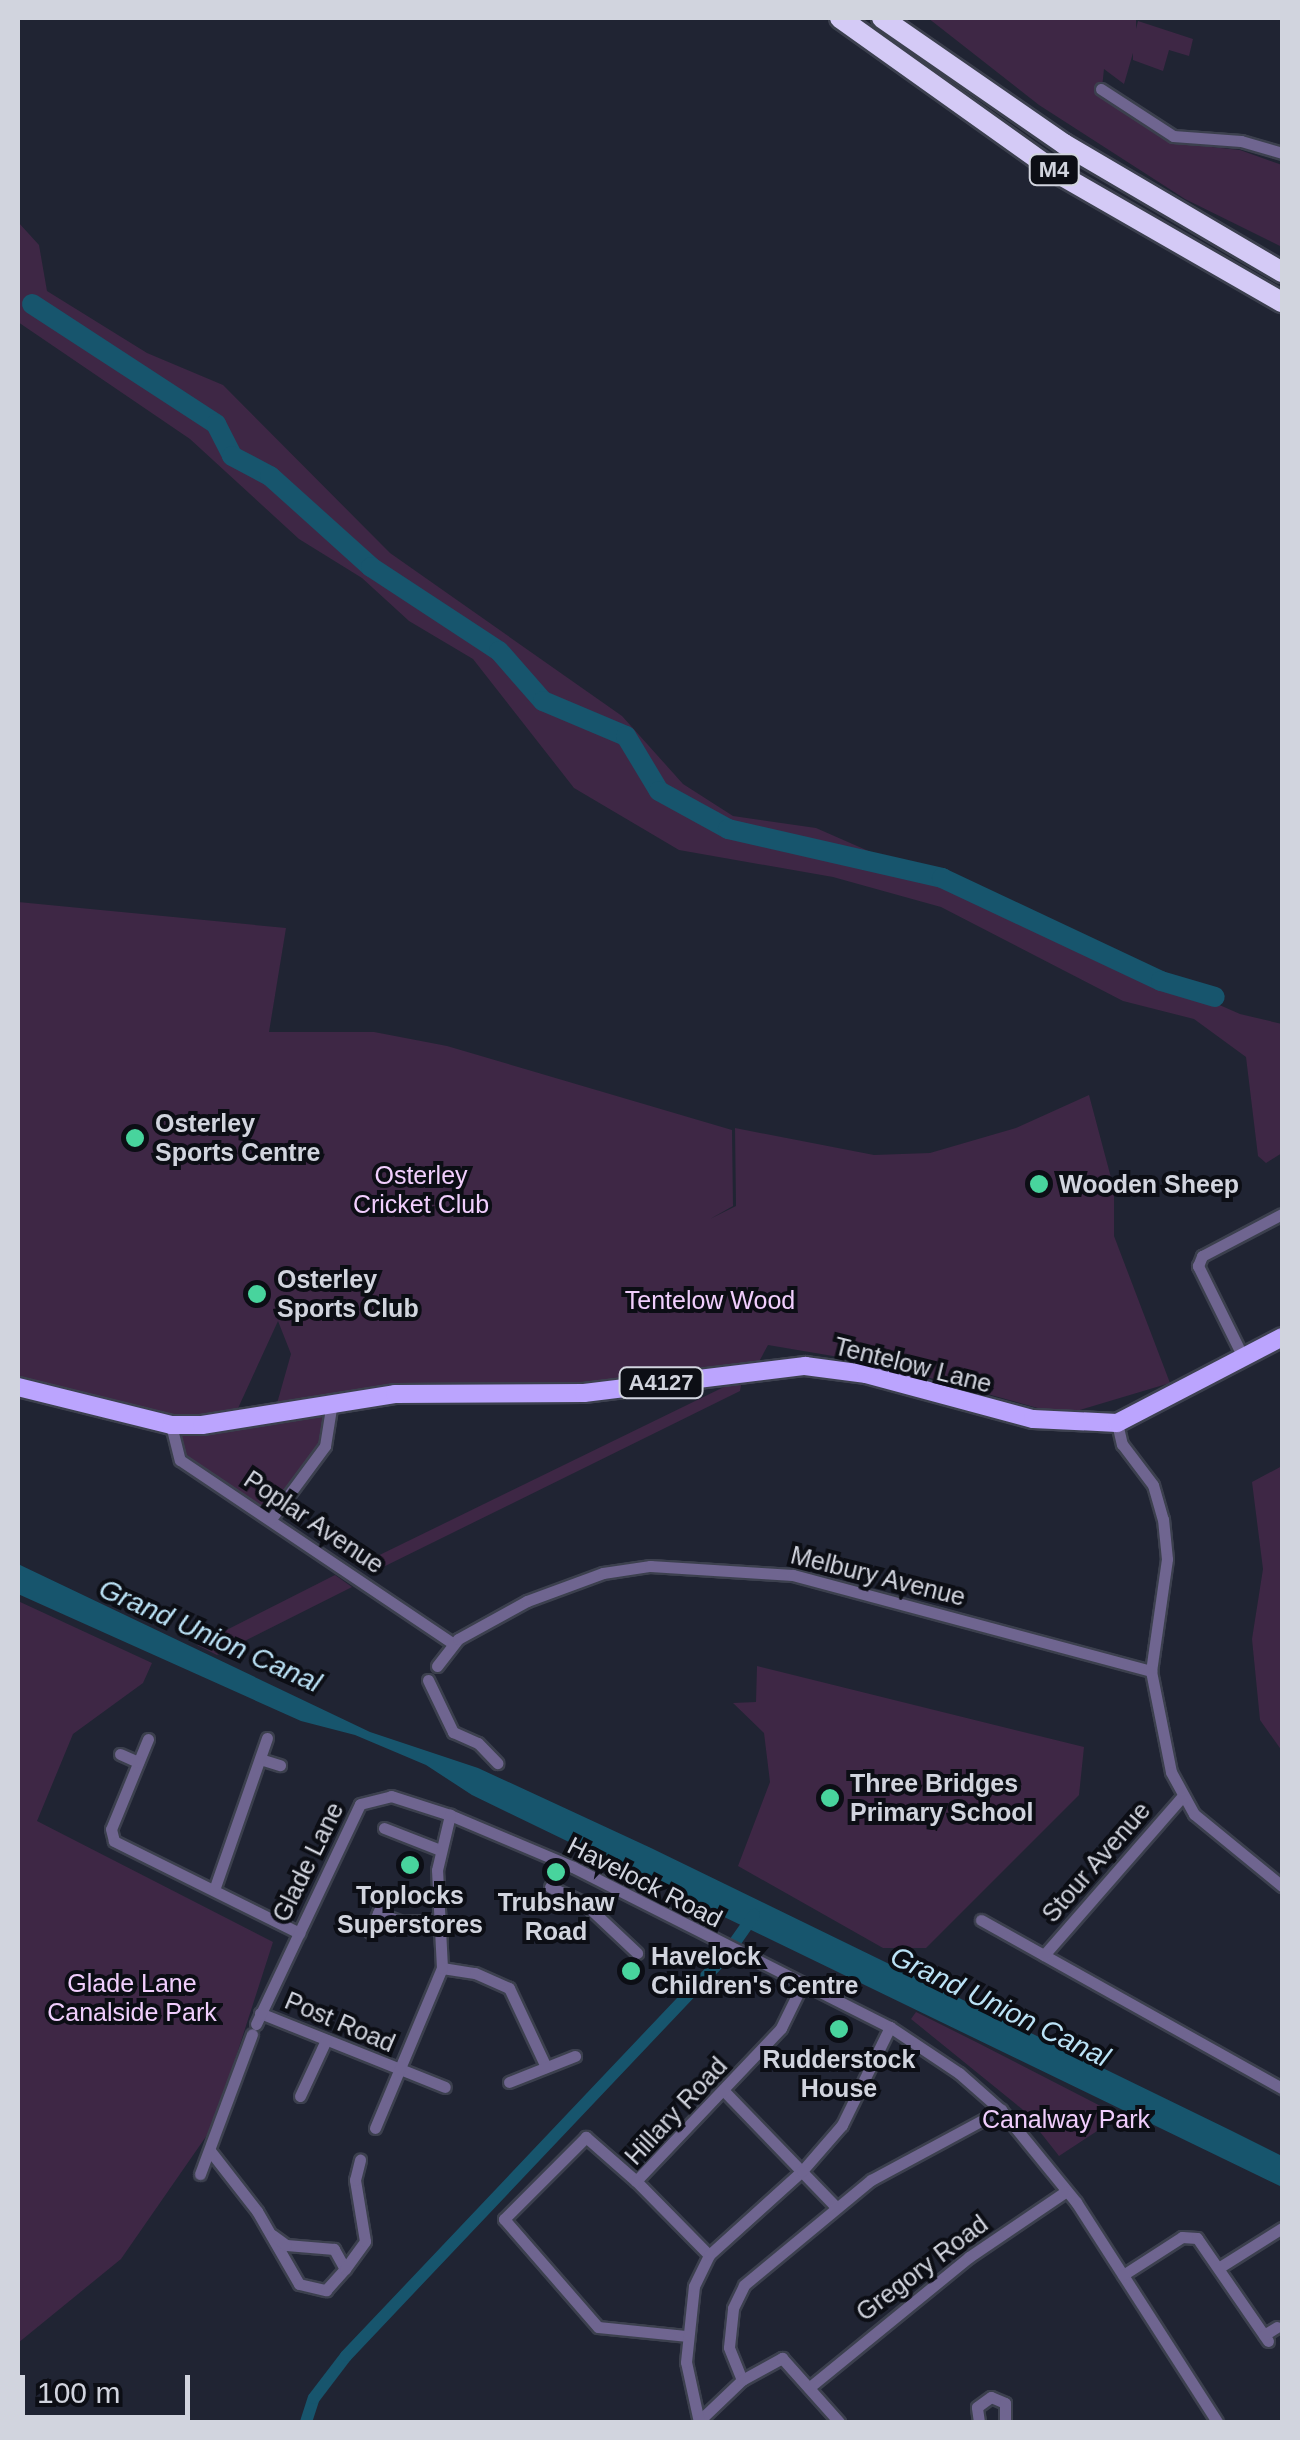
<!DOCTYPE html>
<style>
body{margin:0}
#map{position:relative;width:1300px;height:2440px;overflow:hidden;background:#202433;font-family:Arial,sans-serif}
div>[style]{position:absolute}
.green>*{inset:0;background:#3e2745}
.water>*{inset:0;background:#17556d}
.canal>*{height:12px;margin:-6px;padding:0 6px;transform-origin:6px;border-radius:6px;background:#17556d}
.river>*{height:20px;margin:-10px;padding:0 10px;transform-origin:10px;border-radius:10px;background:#17556d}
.roads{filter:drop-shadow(2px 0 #3c404e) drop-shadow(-2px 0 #3c404e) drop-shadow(0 2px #3c404e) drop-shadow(0 -2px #3c404e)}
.street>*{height:11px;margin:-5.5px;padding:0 5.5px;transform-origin:5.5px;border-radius:5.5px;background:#6f6590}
.primary>*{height:18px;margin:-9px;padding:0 9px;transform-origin:9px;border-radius:9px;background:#bba4fe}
.highway>*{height:20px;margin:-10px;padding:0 10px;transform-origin:10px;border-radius:10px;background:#d4caf6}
.dots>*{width:28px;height:28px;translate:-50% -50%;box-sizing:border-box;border:5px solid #0c0e15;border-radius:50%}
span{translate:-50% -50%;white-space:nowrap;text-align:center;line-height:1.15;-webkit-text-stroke:8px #0c0e15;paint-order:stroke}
.shield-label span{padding:2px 8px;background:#0c0e15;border:2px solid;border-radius:8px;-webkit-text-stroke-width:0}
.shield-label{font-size:22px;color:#d1d4de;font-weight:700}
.poi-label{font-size:25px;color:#d1d4de;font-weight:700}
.left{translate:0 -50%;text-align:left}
.park-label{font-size:25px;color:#f1cefd}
.street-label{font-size:25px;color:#d1d4de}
.water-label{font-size:28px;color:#bbe2f6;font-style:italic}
.frame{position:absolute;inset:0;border:20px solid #d1d4de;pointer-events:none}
.scale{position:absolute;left:20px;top:2375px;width:170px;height:45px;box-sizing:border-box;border:5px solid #d1d4de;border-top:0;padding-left:12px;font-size:30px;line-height:35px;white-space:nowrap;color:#d1d4de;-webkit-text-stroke:8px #0c0e15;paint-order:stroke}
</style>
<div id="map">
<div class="green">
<i style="clip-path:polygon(928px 18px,1136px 18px,1136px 29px,1138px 21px,1193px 39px,1189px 56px,1169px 50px,1163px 71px,1133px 60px,1133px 53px,1124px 84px,1104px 69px,1101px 97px,1173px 143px,1240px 150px,1282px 165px,1282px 247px,1185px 199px,1039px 105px)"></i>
<i style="clip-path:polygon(18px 222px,39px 245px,47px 291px,147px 353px,223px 385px,390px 553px,622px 716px,683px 784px,733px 816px,816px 828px,1240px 1014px,1282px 1024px,1282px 1153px,1266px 1163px,1258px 1156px,1246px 1057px,1194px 1019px,1123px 1001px,941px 907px,833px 877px,679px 850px,574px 788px,473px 659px,409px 621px,362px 578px,299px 539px,190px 439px,18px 322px)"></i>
<i style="clip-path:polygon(18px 902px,286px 928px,269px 1032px,374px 1032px,447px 1046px,732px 1130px,733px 1206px,710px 1219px,736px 1206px,735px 1128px,874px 1155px,930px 1153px,1016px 1128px,1089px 1095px,1114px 1189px,1114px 1236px,1170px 1383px,1063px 1415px,880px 1364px,768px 1345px,755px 1369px,670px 1381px,390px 1388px,276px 1407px,291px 1354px,278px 1321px,234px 1417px,198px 1424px,18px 1379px)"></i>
<i style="clip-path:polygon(728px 1385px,741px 1385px,740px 1391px,371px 1573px,359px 1565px)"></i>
<i style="clip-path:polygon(332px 1402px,331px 1431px,271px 1519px,180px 1460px,171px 1425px)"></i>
<i style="clip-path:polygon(1282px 1466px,1282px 1751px,1260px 1720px,1252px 1639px,1263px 1569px,1252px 1482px)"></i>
<i style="clip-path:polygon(335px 1575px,352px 1587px,217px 1655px,197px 1645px)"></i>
<i style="clip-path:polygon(18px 1601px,152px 1663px,143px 1683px,73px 1734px,37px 1821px,273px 1942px,214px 2125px,121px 2259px,18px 2343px)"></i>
<i style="clip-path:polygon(757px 1666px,1084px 1747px,1079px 1795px,926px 1948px,883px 1948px,738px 1866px,770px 1782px,764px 1733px,733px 1703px,756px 1702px)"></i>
<i style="clip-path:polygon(916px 2012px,978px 2043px,1120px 2116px,1059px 2156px,1022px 2109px,911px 2019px)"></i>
</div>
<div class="water">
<i style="clip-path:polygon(18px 1564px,370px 1732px,478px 1768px,651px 1848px,1230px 2130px,1282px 2156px,1282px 2187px,472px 1795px,426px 1765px,355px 1735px,301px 1721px,18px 1594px)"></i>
</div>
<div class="canal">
<i style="left:306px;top:2422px;width:25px;rotate:-72deg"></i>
<i style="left:314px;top:2398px;width:53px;rotate:-52.7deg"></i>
<i style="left:346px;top:2356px;width:552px;rotate:-46.54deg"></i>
<i style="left:726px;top:1955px;width:49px;rotate:-55deg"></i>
</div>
<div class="river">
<i style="left:32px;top:304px;width:220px;rotate:33.1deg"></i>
<i style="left:216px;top:424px;width:36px;rotate:63deg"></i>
<i style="left:232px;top:456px;width:43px;rotate:27.8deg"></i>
<i style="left:270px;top:476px;width:136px;rotate:42deg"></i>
<i style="left:371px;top:567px;width:153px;rotate:33.3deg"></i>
<i style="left:499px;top:651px;width:67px;rotate:48.7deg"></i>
<i style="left:543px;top:701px;width:90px;rotate:22.9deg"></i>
<i style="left:626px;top:736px;width:64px;rotate:59deg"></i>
<i style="left:659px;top:791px;width:79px;rotate:28.8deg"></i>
<i style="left:728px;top:829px;width:220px;rotate:12.9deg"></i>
<i style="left:942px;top:878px;width:242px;rotate:25.2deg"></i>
<i style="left:1161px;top:981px;width:56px;rotate:16.5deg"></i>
</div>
<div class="roads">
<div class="street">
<i style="left:1101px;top:89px;width:86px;rotate:33.1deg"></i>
<i style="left:1173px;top:136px;width:68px;rotate:4.2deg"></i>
<i style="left:1241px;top:141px;width:43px;rotate:16.3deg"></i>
<i style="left:1243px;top:1357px;width:102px;rotate:-116.3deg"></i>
<i style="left:1198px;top:1266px;width:11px;rotate:-68deg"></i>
<i style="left:1202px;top:1256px;width:90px;rotate:-27.7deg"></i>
<i style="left:1117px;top:1423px;width:22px;rotate:77deg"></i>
<i style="left:1122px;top:1444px;width:51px;rotate:52.9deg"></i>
<i style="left:1153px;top:1485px;width:35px;rotate:74deg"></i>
<i style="left:1163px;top:1519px;width:40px;rotate:84.3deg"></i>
<i style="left:1167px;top:1559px;width:113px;rotate:98.1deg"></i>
<i style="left:1151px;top:1671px;width:103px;rotate:78.8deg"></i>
<i style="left:1171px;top:1772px;width:48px;rotate:61.3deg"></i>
<i style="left:1194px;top:1814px;width:114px;rotate:39.3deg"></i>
<i style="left:171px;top:1425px;width:36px;rotate:76deg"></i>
<i style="left:180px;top:1460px;width:328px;rotate:33.9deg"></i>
<i style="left:271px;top:1519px;width:91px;rotate:-53.5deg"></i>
<i style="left:325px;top:1446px;width:45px;rotate:-81deg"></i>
<i style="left:437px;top:1666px;width:34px;rotate:-52deg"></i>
<i style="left:458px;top:1639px;width:79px;rotate:-28.8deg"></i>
<i style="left:527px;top:1601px;width:81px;rotate:-20.2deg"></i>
<i style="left:603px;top:1573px;width:48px;rotate:-8.5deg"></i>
<i style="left:650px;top:1566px;width:143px;rotate:3.6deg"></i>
<i style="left:793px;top:1575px;width:371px;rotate:15deg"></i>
<i style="left:428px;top:1680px;width:58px;rotate:64.3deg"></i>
<i style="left:453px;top:1732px;width:27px;rotate:24deg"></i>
<i style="left:478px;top:1743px;width:28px;rotate:46deg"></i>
<i style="left:148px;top:1739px;width:97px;rotate:112.3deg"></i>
<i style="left:111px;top:1829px;width:12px;rotate:76deg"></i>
<i style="left:114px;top:1841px;width:207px;rotate:26.4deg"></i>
<i style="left:120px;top:1754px;width:20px;rotate:24deg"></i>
<i style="left:260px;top:1759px;width:21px;rotate:17deg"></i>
<i style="left:384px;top:1828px;width:60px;rotate:21.4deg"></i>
<i style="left:550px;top:1887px;width:38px;rotate:25deg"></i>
<i style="left:584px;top:1903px;width:73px;rotate:43.3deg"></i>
<i style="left:214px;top:1890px;width:161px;rotate:-70.8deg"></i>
<i style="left:378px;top:1913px;width:25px;rotate:21deg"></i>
<i style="left:401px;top:1922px;width:40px;rotate:-2.9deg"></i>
<i style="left:981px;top:1920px;width:345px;rotate:29.2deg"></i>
<i style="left:370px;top:1932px;width:39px;rotate:-67deg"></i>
<i style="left:1044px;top:1955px;width:208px;rotate:-48.9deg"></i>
<i style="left:442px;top:1968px;width:33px;rotate:9deg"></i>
<i style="left:475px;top:1973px;width:37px;rotate:24deg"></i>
<i style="left:509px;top:1988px;width:87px;rotate:64.9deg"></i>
<i style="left:260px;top:2013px;width:199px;rotate:21.8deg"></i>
<i style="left:256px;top:2024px;width:243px;rotate:-64.7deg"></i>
<i style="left:360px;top:1804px;width:32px;rotate:-14deg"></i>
<i style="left:391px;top:1796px;width:62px;rotate:17.9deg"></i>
<i style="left:450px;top:1815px;width:134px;rotate:22.9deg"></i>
<i style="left:573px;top:1867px;width:355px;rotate:26.8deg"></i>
<i style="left:890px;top:2027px;width:83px;rotate:33.7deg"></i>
<i style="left:959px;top:2073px;width:56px;rotate:41.4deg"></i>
<i style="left:1001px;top:2110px;width:119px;rotate:50.8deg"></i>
<i style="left:1076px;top:2202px;width:261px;rotate:57.3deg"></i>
<i style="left:509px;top:2082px;width:71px;rotate:-21.5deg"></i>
<i style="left:724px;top:2091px;width:158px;rotate:46deg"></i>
<i style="left:300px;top:2096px;width:62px;rotate:-65.1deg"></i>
<i style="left:375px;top:2128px;width:173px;rotate:-67.3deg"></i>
<i style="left:442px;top:1968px;width:98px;rotate:-92.9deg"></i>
<i style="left:437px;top:1870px;width:57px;rotate:-76.7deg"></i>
<i style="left:211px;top:2152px;width:75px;rotate:52.1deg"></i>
<i style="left:257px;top:2211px;width:84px;rotate:60.1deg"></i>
<i style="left:299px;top:2284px;width:28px;rotate:13deg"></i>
<i style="left:326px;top:2290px;width:28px;rotate:-48deg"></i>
<i style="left:345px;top:2269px;width:23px;rotate:-119deg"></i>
<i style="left:334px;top:2249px;width:48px;rotate:-175.2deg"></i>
<i style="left:286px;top:2245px;width:17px;rotate:-144deg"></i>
<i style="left:200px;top:2174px;width:149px;rotate:-69.6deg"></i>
<i style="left:636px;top:2181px;width:67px;rotate:-138.7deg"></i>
<i style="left:586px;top:2137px;width:116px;rotate:135deg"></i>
<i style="left:504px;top:2219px;width:143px;rotate:49deg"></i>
<i style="left:598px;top:2327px;width:88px;rotate:5.8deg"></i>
<i style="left:709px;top:2255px;width:104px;rotate:-134.6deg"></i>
<i style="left:636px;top:2181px;width:211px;rotate:-46.5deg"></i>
<i style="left:781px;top:2028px;width:48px;rotate:-64deg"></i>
<i style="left:1220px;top:2267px;width:73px;rotate:-32.2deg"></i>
<i style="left:345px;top:2269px;width:34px;rotate:-54deg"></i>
<i style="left:365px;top:2241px;width:62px;rotate:-99.3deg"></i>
<i style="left:355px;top:2180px;width:21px;rotate:-76deg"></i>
<i style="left:1123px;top:2275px;width:70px;rotate:-32.8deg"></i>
<i style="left:1182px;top:2237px;width:15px;rotate:4deg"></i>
<i style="left:1197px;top:2238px;width:125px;rotate:55.4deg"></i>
<i style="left:1264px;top:2335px;width:15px;rotate:-32deg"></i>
<i style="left:742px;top:2380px;width:35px;rotate:-112deg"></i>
<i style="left:729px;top:2347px;width:39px;rotate:-84deg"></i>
<i style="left:733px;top:2308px;width:25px;rotate:-64deg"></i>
<i style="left:744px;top:2285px;width:165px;rotate:-39.6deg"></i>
<i style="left:871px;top:2180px;width:148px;rotate:-28.3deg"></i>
<i style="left:811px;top:2386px;width:204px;rotate:-39.2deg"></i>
<i style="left:969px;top:2257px;width:116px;rotate:-34.1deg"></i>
<i style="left:698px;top:2422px;width:61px;rotate:-43.7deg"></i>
<i style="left:742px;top:2380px;width:46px;rotate:-28.8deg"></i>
<i style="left:782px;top:2358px;width:86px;rotate:48.3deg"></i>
<i style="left:699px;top:2422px;width:61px;rotate:-102.2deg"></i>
<i style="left:686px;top:2362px;width:76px;rotate:-84deg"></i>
<i style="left:694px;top:2286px;width:34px;rotate:-64deg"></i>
<i style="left:709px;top:2255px;width:125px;rotate:-42.1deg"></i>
<i style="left:802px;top:2171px;width:61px;rotate:-49deg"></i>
<i style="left:842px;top:2125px;width:109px;rotate:-63.9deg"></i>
<i style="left:979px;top:2422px;width:15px;rotate:-98deg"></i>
<i style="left:977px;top:2407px;width:17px;rotate:-36deg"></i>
<i style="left:991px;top:2397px;width:15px;rotate:23deg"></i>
<i style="left:1005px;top:2403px;width:19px;rotate:90deg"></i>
</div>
<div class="primary">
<i style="left:18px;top:1387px;width:158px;rotate:13.9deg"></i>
<i style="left:171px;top:1425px;width:31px"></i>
<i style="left:202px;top:1425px;width:195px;rotate:-9.1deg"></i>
<i style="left:395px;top:1394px;width:189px;rotate:-0.3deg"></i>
<i style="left:584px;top:1393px;width:223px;rotate:-7deg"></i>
<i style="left:805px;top:1366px;width:62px;rotate:7.5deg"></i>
<i style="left:866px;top:1374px;width:173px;rotate:15.1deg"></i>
<i style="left:1033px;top:1419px;width:84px;rotate:2.7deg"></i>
<i style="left:1117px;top:1423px;width:186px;rotate:-27.5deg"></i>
</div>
<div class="highway">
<i style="left:840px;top:18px;width:269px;rotate:35.5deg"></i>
<i style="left:1059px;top:174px;width:257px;rotate:29.9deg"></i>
<i style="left:882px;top:18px;width:221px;rotate:34.7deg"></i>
<i style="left:1064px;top:144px;width:253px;rotate:30.4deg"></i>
</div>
</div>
<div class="dots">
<i style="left:135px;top:1138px;background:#48d49d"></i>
<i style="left:1039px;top:1184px;background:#48d49d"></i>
<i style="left:257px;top:1294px;background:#48d49d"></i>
<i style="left:830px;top:1798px;background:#48d49d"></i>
<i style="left:410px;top:1865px;background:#48d49d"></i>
<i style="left:556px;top:1872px;background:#48d49d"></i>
<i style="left:631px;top:1971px;background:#48d49d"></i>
<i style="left:839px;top:2029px;background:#48d49d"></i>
</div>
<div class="shield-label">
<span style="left:1054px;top:170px">M4</span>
<span style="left:661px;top:1383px">A4127</span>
</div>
<div class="poi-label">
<span class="left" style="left:155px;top:1138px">Osterley<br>Sports Centre</span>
<span class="left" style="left:1059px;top:1184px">Wooden Sheep</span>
<span class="left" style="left:277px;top:1294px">Osterley<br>Sports Club</span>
<span class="left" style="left:850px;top:1798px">Three Bridges<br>Primary School</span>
<span style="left:410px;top:1910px">Toplocks<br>Superstores</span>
<span style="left:556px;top:1917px">Trubshaw<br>Road</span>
<span class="left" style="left:651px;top:1971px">Havelock<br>Children's Centre</span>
<span style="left:839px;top:2074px">Rudderstock<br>House</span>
</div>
<div class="park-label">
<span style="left:421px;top:1190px">Osterley<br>Cricket Club</span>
<span style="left:710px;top:1300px">Tentelow Wood</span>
<span style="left:132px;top:1998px">Glade Lane<br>Canalside Park</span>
<span style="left:1066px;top:2119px">Canalway Park</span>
</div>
<div class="street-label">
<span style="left:913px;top:1365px;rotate:14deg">Tentelow Lane</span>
<span style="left:314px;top:1522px;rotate:34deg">Poplar Avenue</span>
<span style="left:878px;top:1576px;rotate:14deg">Melbury Avenue</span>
<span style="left:308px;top:1862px;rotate:-64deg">Glade Lane</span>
<span style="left:1096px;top:1862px;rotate:-49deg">Stour Avenue</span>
<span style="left:645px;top:1882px;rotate:27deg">Havelock Road</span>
<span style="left:340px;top:2022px;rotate:23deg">Post Road</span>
<span style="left:676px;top:2111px;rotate:-47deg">Hillary Road</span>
<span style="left:922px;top:2268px;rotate:-37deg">Gregory Road</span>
</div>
<div class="water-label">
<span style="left:210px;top:1636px;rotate:24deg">Grand Union Canal</span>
<span style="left:1000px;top:2007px;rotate:26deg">Grand Union Canal</span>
</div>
<div class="frame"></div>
<div class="scale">100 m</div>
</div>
